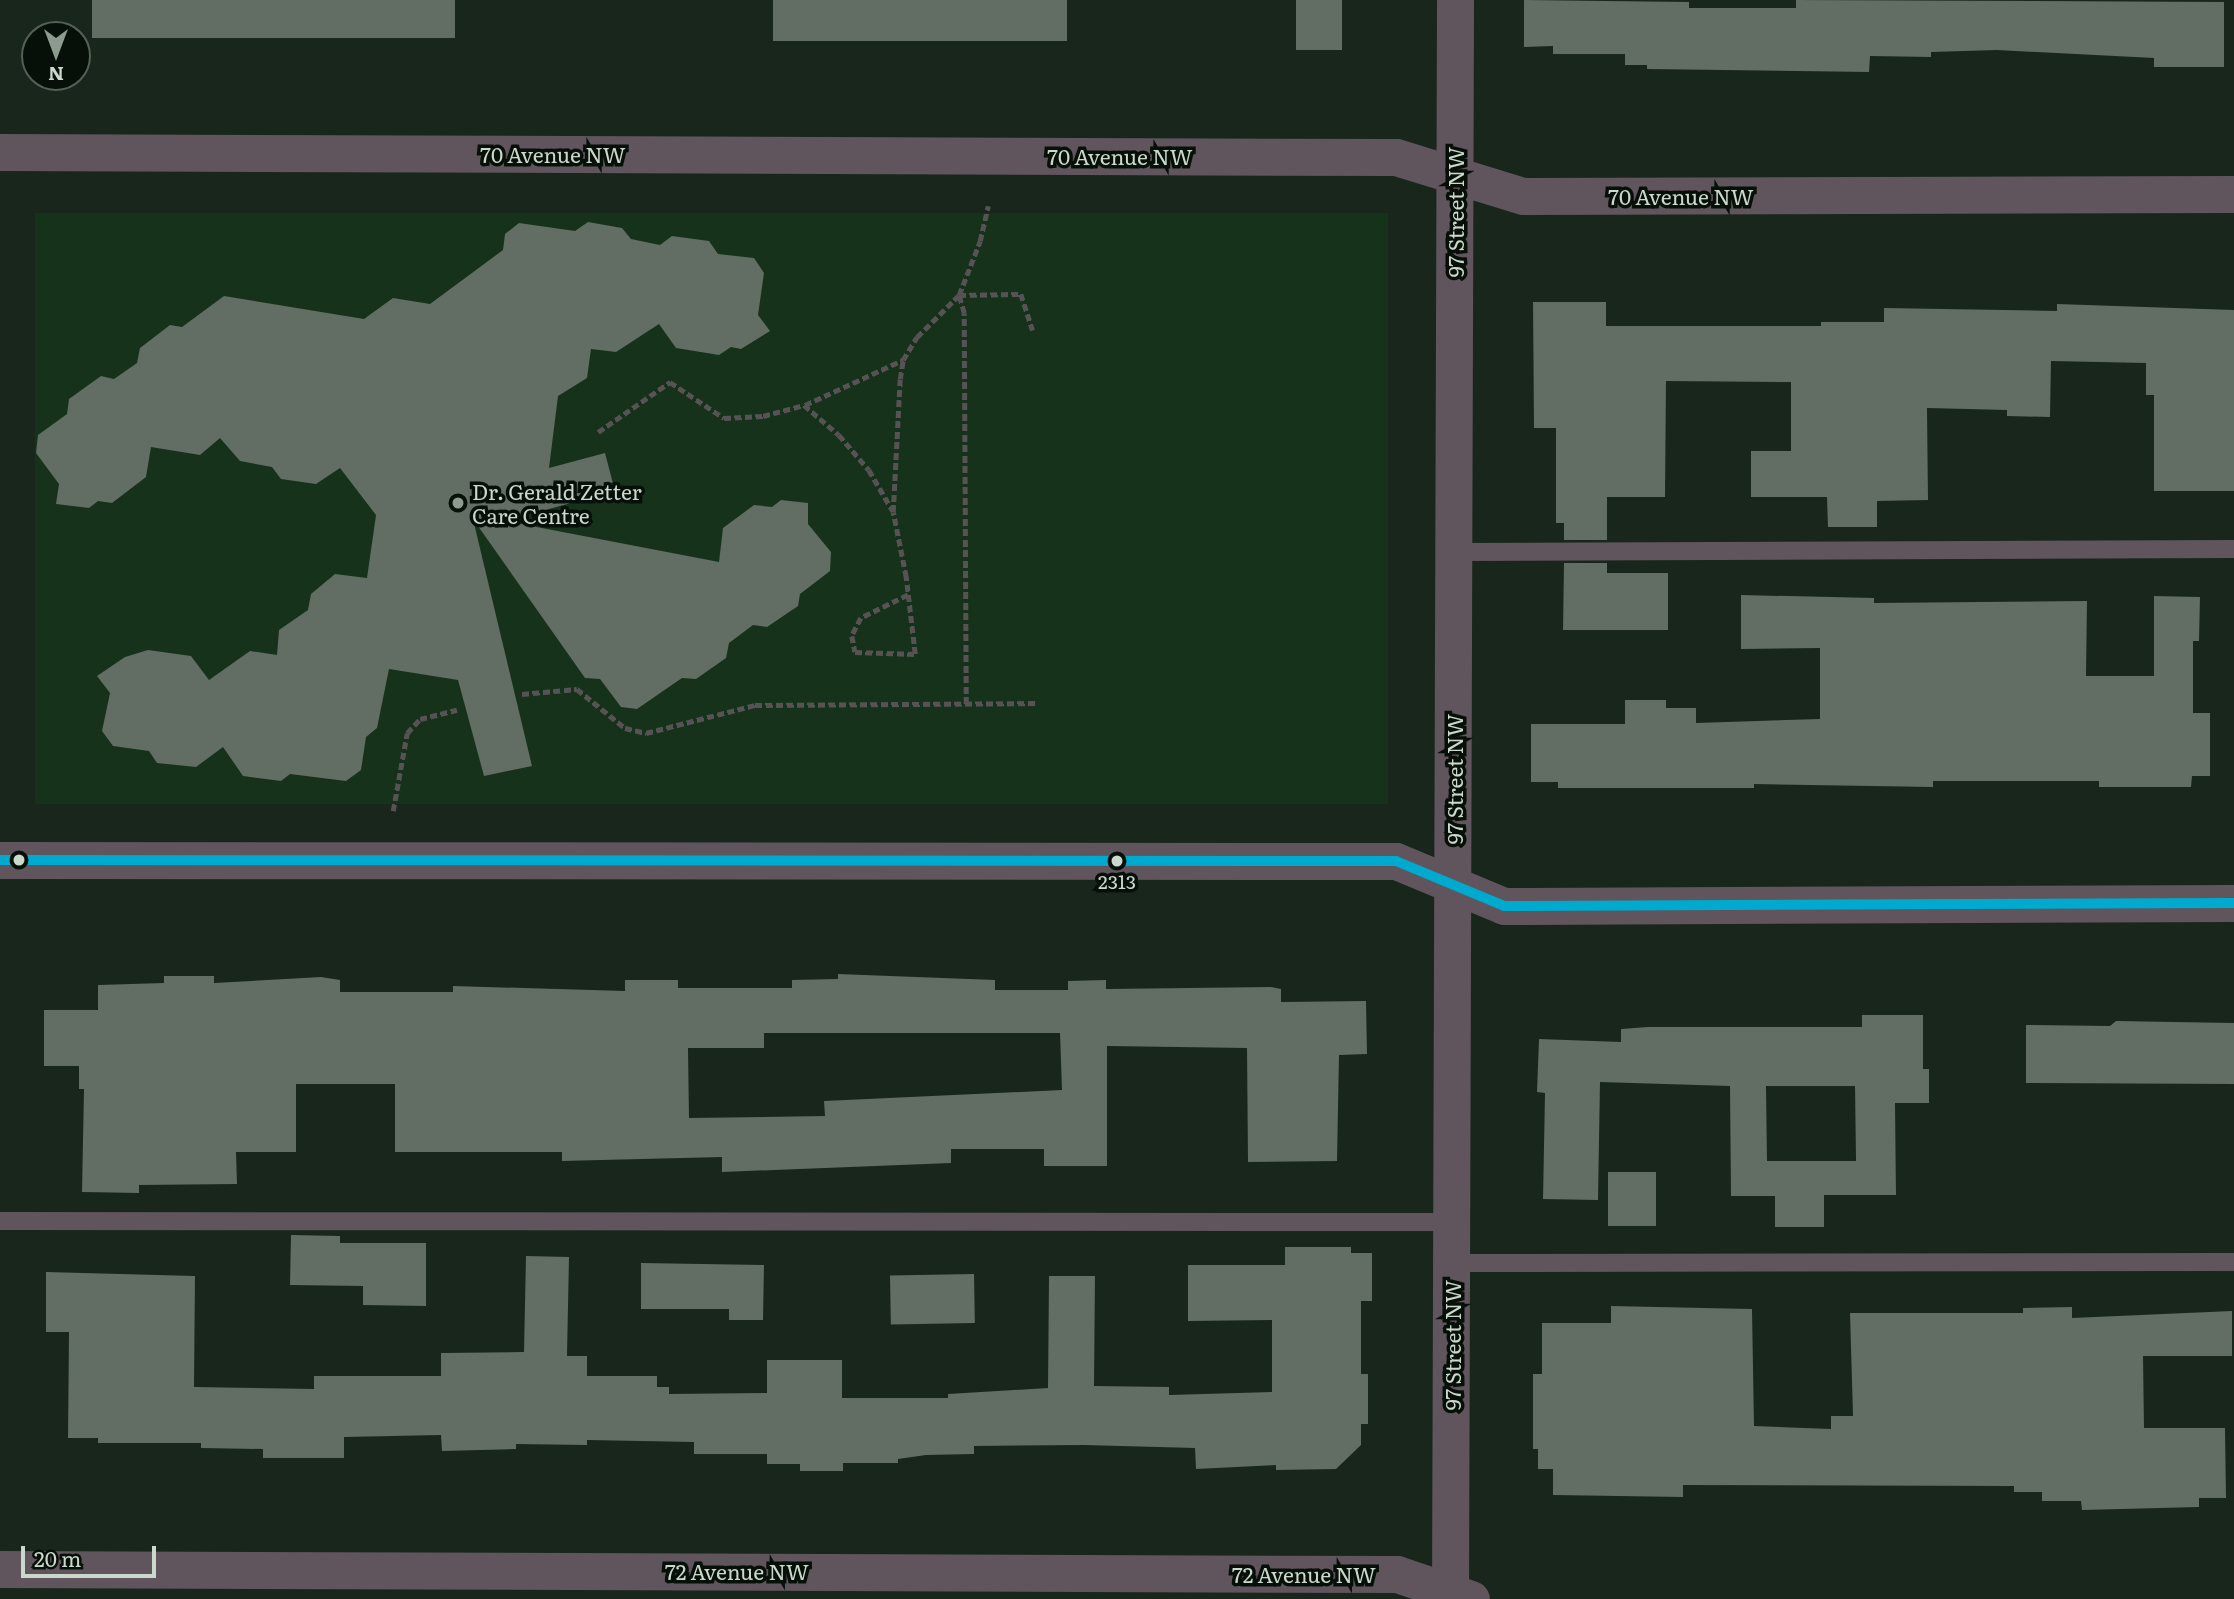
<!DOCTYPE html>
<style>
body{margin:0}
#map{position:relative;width:2234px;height:1599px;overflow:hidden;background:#19261b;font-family:Literata,serif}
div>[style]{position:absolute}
.built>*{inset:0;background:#17321b;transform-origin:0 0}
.building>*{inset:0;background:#626d63;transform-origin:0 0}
.path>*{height:4.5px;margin-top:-2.25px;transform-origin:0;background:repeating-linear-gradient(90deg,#575355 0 7px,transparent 0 10.5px)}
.service>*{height:18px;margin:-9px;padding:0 9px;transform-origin:9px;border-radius:9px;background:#60545d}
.minor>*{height:37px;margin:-18.5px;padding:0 18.5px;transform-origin:18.5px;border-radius:18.5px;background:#60545d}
.bus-1>*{height:10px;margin:-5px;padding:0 5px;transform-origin:5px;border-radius:5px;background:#00a9ce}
.dots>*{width:19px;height:19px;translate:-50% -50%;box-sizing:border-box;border:4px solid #071008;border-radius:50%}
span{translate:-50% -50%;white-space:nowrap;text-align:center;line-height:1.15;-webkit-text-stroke:7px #071008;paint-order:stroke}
.bus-label{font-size:19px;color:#cbd9cc}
.street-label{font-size:21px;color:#cbd9cc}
.poi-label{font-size:21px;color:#cbd9cc}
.left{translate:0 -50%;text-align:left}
.north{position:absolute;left:21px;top:21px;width:70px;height:70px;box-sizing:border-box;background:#071008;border:2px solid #556056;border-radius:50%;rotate:180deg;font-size:19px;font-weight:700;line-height:28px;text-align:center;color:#cbd9cc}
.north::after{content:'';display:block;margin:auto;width:24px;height:32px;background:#8d9a8e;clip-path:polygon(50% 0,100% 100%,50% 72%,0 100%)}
.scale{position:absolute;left:21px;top:1546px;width:135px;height:32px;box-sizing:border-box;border:4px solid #cbd9cc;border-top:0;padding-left:9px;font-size:21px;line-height:24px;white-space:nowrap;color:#cbd9cc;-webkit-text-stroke:5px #071008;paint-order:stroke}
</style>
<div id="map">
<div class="built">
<i style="left:35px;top:213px;width:1353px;height:591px"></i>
</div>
<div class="building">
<i style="left:92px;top:0;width:363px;height:38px"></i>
<i style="left:773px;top:0;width:294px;height:41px"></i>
<i style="left:1296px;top:0;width:46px;height:50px"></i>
<i style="clip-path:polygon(1524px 0,1689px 2px,1689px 8px,1796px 8px,1796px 0,2224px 2px,2224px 67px,2154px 67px,2154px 58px,1997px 50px,1931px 52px,1931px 57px,1870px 56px,1869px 72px,1647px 69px,1647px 65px,1625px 65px,1625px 54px,1553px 54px,1553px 46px,1524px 47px)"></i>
<i style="clip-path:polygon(588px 222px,622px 228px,631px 239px,660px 245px,672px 236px,709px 241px,718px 254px,754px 258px,764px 273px,758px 315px,770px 331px,741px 349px,731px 347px,719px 355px,676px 348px,659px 324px,616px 352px,591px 349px,587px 378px,558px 396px,549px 468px,605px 453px,615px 491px,505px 521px,719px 562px,723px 528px,754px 505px,772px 507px,781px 500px,808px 503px,808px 524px,831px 552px,830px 571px,800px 594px,798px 606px,767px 627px,753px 625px,729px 643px,726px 658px,696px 679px,682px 678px,637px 709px,621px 707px,600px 679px,585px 678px,473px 519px,532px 766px,484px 776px,458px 680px,389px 669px,377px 728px,366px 737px,361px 770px,346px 781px,290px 774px,281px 781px,243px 776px,223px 747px,196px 767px,157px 763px,149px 751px,113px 746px,102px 731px,110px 693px,97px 676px,125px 657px,148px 650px,191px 656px,209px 680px,250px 651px,277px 655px,279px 630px,308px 610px,311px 594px,335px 574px,367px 578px,376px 515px,340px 468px,316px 484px,281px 479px,272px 467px,240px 461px,220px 438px,200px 455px,151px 447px,146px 477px,112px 503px,98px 501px,89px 508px,56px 504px,59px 484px,36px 453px,38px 435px,67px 414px,69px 399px,101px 376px,114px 379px,137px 363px,140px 348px,170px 325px,182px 327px,224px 296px,364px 319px,393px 298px,430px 304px,503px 250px,505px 234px,519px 223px,575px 231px)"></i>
<i style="clip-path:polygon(1533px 302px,1606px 302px,1606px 326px,1821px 326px,1821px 322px,1884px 322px,1884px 308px,2057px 311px,2057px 304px,2234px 310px,2234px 491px,2154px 491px,2154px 395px,2146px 395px,2146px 363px,2051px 361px,2050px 417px,2007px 416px,2007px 410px,1927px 408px,1928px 500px,1877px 501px,1877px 527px,1828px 527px,1827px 497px,1751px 497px,1751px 451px,1791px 451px,1791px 382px,1666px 381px,1665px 497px,1607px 497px,1607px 540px,1564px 540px,1564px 523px,1556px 523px,1556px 428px,1534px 428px)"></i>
<i style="clip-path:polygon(1564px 563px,1607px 563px,1607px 573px,1668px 573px,1668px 630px,1563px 630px)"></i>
<i style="clip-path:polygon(1741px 595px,1874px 598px,1874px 603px,2087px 601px,2086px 676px,2154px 676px,2154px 596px,2200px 597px,2199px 641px,2193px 641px,2193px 713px,2210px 713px,2210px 776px,2192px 776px,2191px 787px,2099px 787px,2099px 781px,1933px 781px,1933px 787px,1754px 784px,1754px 788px,1558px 788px,1558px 782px,1531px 782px,1531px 724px,1625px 724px,1625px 700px,1666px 700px,1666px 708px,1696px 708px,1696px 723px,1820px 719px,1820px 648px,1741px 649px)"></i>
<i style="clip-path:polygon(evenodd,838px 974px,995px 980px,995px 990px,1068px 990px,1068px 981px,1106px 980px,1106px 989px,1271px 987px,1281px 989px,1281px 1002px,1366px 1001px,1367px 1054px,1339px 1055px,1337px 1161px,1248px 1162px,1247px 1048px,1107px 1046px,1107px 1166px,1044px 1166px,1044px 1149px,951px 1149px,951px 1163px,722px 1172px,722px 1157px,562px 1161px,562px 1152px,395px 1152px,395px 1084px,296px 1084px,296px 1152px,236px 1152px,237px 1184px,139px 1185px,139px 1193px,82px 1192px,84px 1089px,79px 1089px,79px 1066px,44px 1066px,44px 1010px,98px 1010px,98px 985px,164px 983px,164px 976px,214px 976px,214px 983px,321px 977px,340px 980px,340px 992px,453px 992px,453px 986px,625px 991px,625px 980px,678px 980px,678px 988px,792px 988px,792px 980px,838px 979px,838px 974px,764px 1033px,1060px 1033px,1062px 1090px,824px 1101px,825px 1116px,689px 1118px,688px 1048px,764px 1048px,764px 1033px)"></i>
<i style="clip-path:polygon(evenodd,1862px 1015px,1923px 1015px,1923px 1069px,1929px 1069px,1929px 1103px,1895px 1103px,1896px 1195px,1824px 1195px,1824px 1227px,1775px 1227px,1775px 1196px,1731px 1196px,1730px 1086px,1600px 1082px,1598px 1200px,1543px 1199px,1545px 1093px,1537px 1092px,1539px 1039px,1621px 1042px,1621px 1029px,1648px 1027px,1862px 1027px,1862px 1015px,1766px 1086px,1855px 1086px,1856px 1161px,1767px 1161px,1766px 1086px)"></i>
<i style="clip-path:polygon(2116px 1021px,2234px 1023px,2234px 1084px,2026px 1083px,2026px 1025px,2110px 1026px)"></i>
<i style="left:1608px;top:1172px;width:48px;height:54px"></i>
<i style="clip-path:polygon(291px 1235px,340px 1236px,340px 1243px,426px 1243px,426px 1306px,363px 1305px,363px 1286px,290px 1285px)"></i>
<i style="clip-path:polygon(1285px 1247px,1351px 1247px,1351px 1253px,1372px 1253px,1372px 1301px,1361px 1301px,1361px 1374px,1368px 1374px,1368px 1424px,1361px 1424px,1361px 1445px,1336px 1469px,1276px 1470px,1276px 1465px,1196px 1469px,1195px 1448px,1084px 1445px,974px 1446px,974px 1454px,926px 1455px,898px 1459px,898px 1463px,843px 1463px,843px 1471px,800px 1471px,800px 1464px,767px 1464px,767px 1454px,694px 1454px,694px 1442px,587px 1440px,587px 1445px,516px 1444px,516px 1449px,442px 1451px,441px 1435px,344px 1437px,344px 1458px,263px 1458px,263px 1449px,201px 1448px,201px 1443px,98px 1443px,98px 1438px,68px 1438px,69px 1332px,46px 1332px,46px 1272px,195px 1276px,194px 1387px,314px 1389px,314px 1376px,441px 1376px,441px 1353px,524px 1352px,526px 1256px,569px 1257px,567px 1356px,587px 1356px,587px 1376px,657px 1376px,657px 1387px,669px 1387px,669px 1394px,767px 1393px,767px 1360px,842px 1360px,842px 1398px,948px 1398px,948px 1394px,1048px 1388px,1049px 1276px,1095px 1276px,1094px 1386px,1169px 1387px,1169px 1395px,1272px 1392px,1272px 1320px,1188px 1321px,1188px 1265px,1285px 1265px)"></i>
<i style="clip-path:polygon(641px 1263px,764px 1265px,763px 1320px,729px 1320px,729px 1309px,641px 1309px)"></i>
<i style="left:974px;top:1274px;width:49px;height:84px;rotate:89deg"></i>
<i style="clip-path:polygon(1611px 1306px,1752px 1309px,1754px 1426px,1831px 1429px,1831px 1416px,1853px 1416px,1850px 1313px,2023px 1313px,2023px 1308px,2072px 1307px,2072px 1318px,2232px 1311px,2232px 1356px,2143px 1356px,2144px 1428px,2225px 1428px,2226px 1498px,2199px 1498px,2199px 1507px,2082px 1510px,2081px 1501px,2042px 1501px,2042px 1492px,2014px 1492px,2014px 1486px,1683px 1485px,1683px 1497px,1553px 1495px,1553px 1469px,1538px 1469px,1538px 1449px,1533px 1449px,1533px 1374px,1542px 1374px,1542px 1323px,1611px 1323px)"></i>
</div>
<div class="path">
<i style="left:805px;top:405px;width:108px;rotate:-24.7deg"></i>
<i style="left:598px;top:432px;width:88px;rotate:-34.8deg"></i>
<i style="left:670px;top:382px;width:65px;rotate:33.7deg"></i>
<i style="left:724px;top:418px;width:39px;rotate:-3deg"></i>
<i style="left:763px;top:416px;width:42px;rotate:-15deg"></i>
<i style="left:804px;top:405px;width:46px;rotate:40.6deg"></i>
<i style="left:839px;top:435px;width:46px;rotate:49.4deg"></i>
<i style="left:869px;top:470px;width:48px;rotate:59.7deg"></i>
<i style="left:908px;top:595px;width:52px;rotate:153.9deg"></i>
<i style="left:861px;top:618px;width:20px;rotate:117deg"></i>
<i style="left:852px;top:636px;width:16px;rotate:79deg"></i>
<i style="left:855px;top:652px;width:60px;rotate:1.9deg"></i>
<i style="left:915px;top:654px;width:78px;rotate:-96.7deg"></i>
<i style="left:906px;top:577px;width:66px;rotate:-101.3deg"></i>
<i style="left:893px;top:512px;width:133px;rotate:-87deg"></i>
<i style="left:900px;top:379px;width:19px;rotate:-81deg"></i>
<i style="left:903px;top:360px;width:27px;rotate:-59deg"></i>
<i style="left:917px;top:337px;width:59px;rotate:-45deg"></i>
<i style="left:959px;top:295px;width:58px;rotate:-68.7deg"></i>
<i style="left:980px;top:241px;width:36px;rotate:-77deg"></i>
<i style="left:522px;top:694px;width:55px;rotate:-5.2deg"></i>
<i style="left:577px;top:689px;width:62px;rotate:39.1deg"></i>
<i style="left:625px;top:728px;width:22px;rotate:13deg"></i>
<i style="left:646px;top:733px;width:113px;rotate:-14.4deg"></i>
<i style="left:755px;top:705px;width:282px;rotate:-0.4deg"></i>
<i style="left:966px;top:704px;width:391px;rotate:-90.3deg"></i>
<i style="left:964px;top:313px;width:19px;rotate:-106deg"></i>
<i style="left:959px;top:295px;width:62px;rotate:-0.9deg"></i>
<i style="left:1021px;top:294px;width:38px;rotate:72deg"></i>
<i style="left:393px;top:811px;width:79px;rotate:-79.8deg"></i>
<i style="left:407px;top:733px;width:19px;rotate:-47deg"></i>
<i style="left:420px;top:719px;width:38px;rotate:-14deg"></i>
</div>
<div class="service">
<i style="left:1456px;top:552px;width:778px;rotate:-0.22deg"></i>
<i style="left:0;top:1221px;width:1454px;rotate:0.04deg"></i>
<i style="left:1452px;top:1263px;width:782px;rotate:-0.07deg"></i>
</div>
<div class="minor">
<i style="left:0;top:152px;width:1396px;rotate:0.21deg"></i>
<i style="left:1396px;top:157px;width:133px;rotate:17.1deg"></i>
<i style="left:1523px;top:196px;width:711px;rotate:-0.16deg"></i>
<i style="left:0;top:860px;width:1396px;rotate:0.04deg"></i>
<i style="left:1396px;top:861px;width:117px;rotate:22.6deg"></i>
<i style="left:1504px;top:906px;width:730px;rotate:-0.24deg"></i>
<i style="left:0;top:1569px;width:1397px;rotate:0.21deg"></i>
<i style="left:1397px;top:1574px;width:78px;rotate:18.7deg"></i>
<i style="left:1450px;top:1599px;width:1599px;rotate:-89.82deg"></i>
</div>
<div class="bus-1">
<i style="left:0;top:860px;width:1396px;rotate:0.04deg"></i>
<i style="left:1396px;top:861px;width:117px;rotate:22.6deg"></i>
<i style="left:1504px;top:906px;width:730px;rotate:-0.24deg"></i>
</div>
<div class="dots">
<i style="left:458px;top:503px;background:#8d9a8e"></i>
<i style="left:19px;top:860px;background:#cbd9cc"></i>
<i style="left:1117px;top:861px;background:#cbd9cc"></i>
</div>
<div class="bus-label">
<span style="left:1117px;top:882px">2313</span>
</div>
<div class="street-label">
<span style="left:553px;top:154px">70 Avenue NW</span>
<span style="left:1120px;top:156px">70 Avenue NW</span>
<span style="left:1681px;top:196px">70 Avenue NW</span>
<span style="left:1455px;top:212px;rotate:-90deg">97 Street NW</span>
<span style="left:1454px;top:779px;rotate:-90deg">97 Street NW</span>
<span style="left:1452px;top:1345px;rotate:-90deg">97 Street NW</span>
<span style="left:737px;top:1571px">72 Avenue NW</span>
<span style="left:1304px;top:1574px">72 Avenue NW</span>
</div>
<div class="poi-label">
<span class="left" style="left:472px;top:503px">Dr. Gerald Zetter<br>Care Centre</span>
</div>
<div class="north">N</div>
<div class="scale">20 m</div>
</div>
